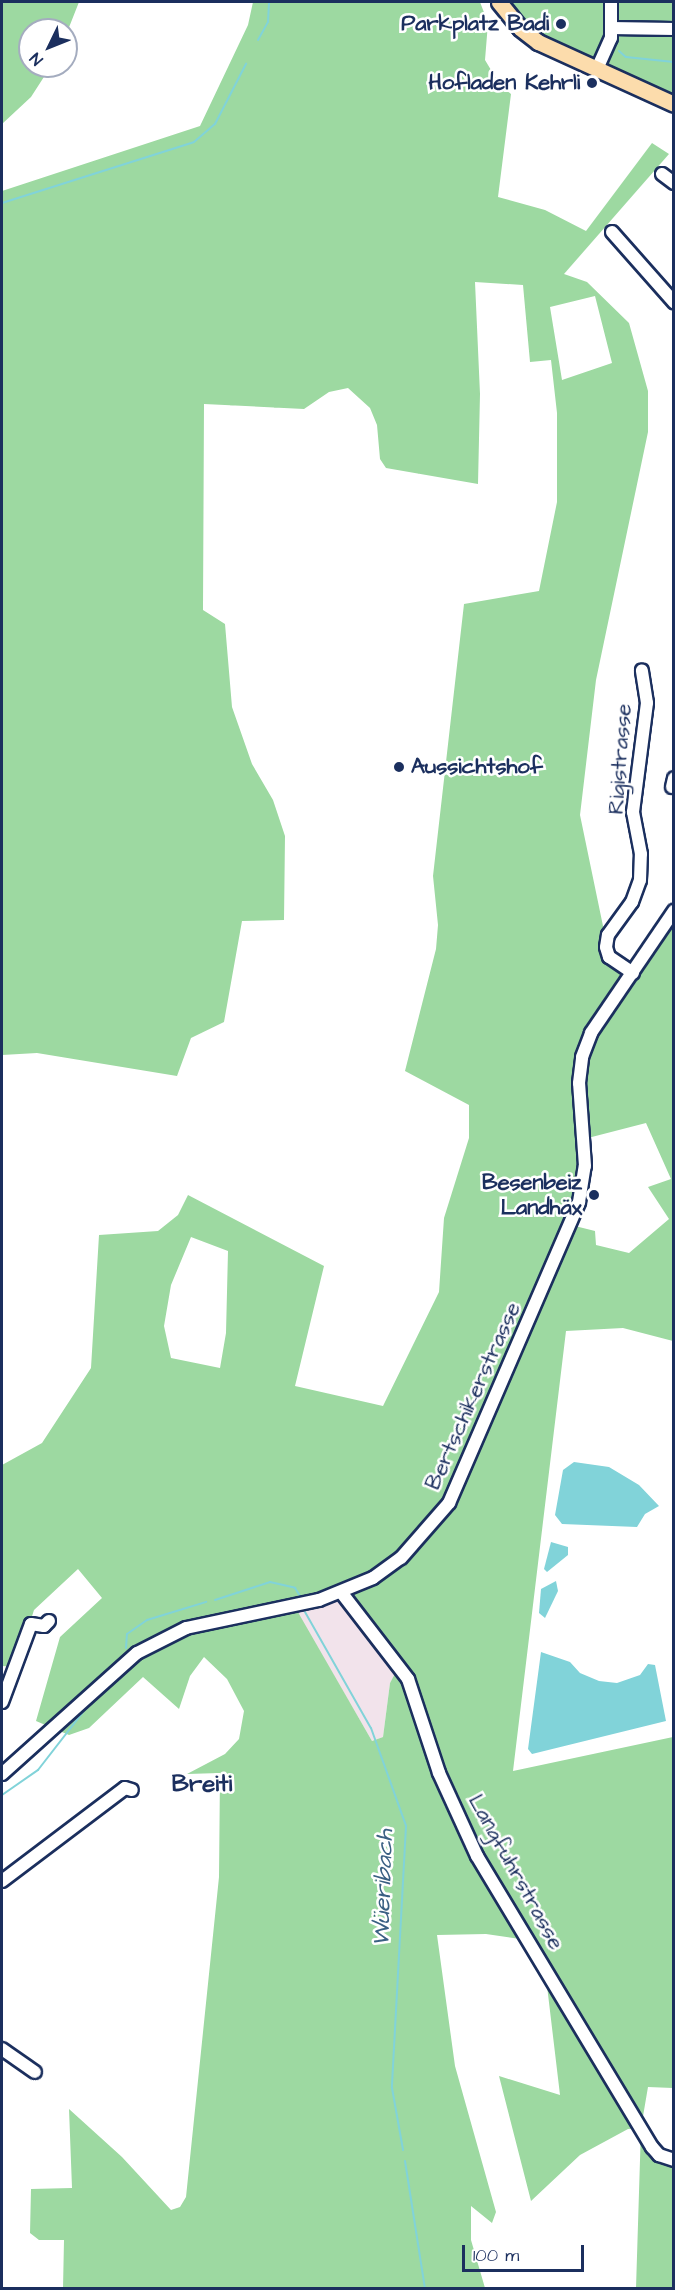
<!DOCTYPE html>
<meta charset="utf-8">
<style>
body{margin:0}
#map{position:relative;width:675px;height:2290px;overflow:hidden;background:#fff;font-family:"Architects Daughter",sans-serif}
div>[style]{position:absolute}
.built>*{inset:0;background:#f2e3eb}
.green>*{inset:0;background:#9dd9a1}
.water>*{inset:0;background:#81d3d9}
.stream>*{height:2px;margin:-1px;padding:0 1px;transform-origin:1px;border-radius:1px;background:#81d3d9}
.roads{filter:drop-shadow(2px 0 #1b2f5e) drop-shadow(-2px 0 #1b2f5e) drop-shadow(0 2px #1b2f5e) drop-shadow(0 -2px #1b2f5e)}
.minor>*{height:12px;margin:-6px;padding:0 6px;transform-origin:6px;border-radius:6px;background:#fff}
.major>*{height:15px;margin:-7.5px;padding:0 7.5px;transform-origin:7.5px;border-radius:7.5px;background:#fcdcac}
.dots>*{width:16px;height:16px;translate:-50% -50%;box-sizing:border-box;border:3px solid #fff;border-radius:50%}
span{translate:-50% -50%;white-space:nowrap;text-align:center;line-height:1.15;-webkit-text-stroke:5px #fff;paint-order:stroke}
.poi-label{font-size:22px;color:#1b2f5e;font-weight:700}
.right{translate:-100% -50%;text-align:right}
.left{translate:0 -50%;text-align:left}
.street-label{font-size:22px;color:#1b2f5e}
.neighbourhood-label{font-size:24px;color:#1b2f5e;font-weight:700}
.water-label{font-size:24px;color:#3a6083;font-style:italic}
.frame{position:absolute;inset:0;border:3px solid #1b2f5e;pointer-events:none}
.north{position:absolute;left:18px;top:18px;width:60px;height:60px;box-sizing:border-box;background:#fff;border:2px solid #a4acbf;border-radius:50%;rotate:227deg;font-size:16px;font-weight:700;line-height:24px;text-align:center;color:#1b2f5e}
.north::after{content:'';display:block;margin:auto;width:21px;height:27px;background:#1b2f5e;clip-path:polygon(50% 0,100% 100%,50% 72%,0 100%)}
.scale{position:absolute;left:462px;top:2245px;width:122px;height:27px;box-sizing:border-box;border:3px solid #1b2f5e;border-top:0;padding-left:8px;font-size:18px;line-height:21px;white-space:nowrap;color:#1b2f5e;-webkit-text-stroke:4px #fff;paint-order:stroke}
</style>
<div id="map">
<div class="built">
<i style="clip-path:polygon(341px 1592px,399px 1667px,390px 1683px,383px 1737px,372px 1741px,294px 1607px)"></i>
</div>
<div class="green">
<i style="clip-path:polygon(2px 2px,79px 2px,66px 35px,66px 30px,30px 30px,30px 66px,51px 66px,31px 97px,2px 124px)"></i>
<i style="clip-path:polygon(evenodd,253px 2px,480px 2px,488px 23px,485px 60px,500px 85px,511px 94px,498px 197px,545px 210px,586px 231px,652px 143px,669px 154px,564px 274px,587px 282px,629px 323px,648px 391px,648px 432px,596px 680px,580px 815px,603px 926px,608px 935px,606px 947px,633px 972px,673px 905px,673px 1341px,623px 1328px,566px 1331px,513px 1771px,673px 1737px,673px 2088px,648px 2087px,641px 2128px,652px 2147px,673px 2160px,673px 2288px,636px 2288px,641px 2128px,628px 2129px,580px 2155px,531px 2201px,499px 2076px,560px 2095px,545px 1969px,527px 1940px,486px 1934px,437px 1935px,455px 2066px,496px 2212px,492px 2223px,471px 2206px,471px 2240px,485px 2288px,63px 2288px,64px 2240px,39px 2240px,30px 2233px,31px 2189px,72px 2188px,69px 2109px,122px 2157px,171px 2210px,180px 2207px,186px 2197px,219px 1877px,220px 1773px,187px 1774px,225px 1754px,239px 1739px,244px 1711px,227px 1679px,204px 1657px,190px 1676px,179px 1709px,143px 1677px,89px 1728px,69px 1735px,36px 1721px,60px 1637px,102px 1598px,78px 1569px,34px 1610px,16px 1667px,2px 1666px,2px 1465px,42px 1443px,91px 1368px,99px 1235px,158px 1231px,178px 1215px,188px 1195px,324px 1266px,295px 1386px,383px 1406px,439px 1292px,444px 1218px,469px 1138px,469px 1105px,405px 1071px,436px 949px,438px 925px,433px 876px,464px 604px,539px 591px,557px 502px,557px 413px,551px 360px,530px 362px,523px 285px,475px 282px,480px 394px,478px 484px,386px 468px,380px 459px,377px 425px,370px 408px,348px 388px,329px 392px,304px 409px,204px 404px,203px 610px,225px 624px,232px 707px,252px 764px,273px 800px,285px 836px,284px 920px,242px 921px,224px 1022px,191px 1038px,177px 1076px,37px 1053px,2px 1055px,2px 191px,200px 126px,248px 25px,253px 2px,595px 296px,612px 363px,562px 380px,550px 307px,595px 296px,253px 2px,646px 1123px,671px 1179px,648px 1187px,669px 1219px,629px 1253px,596px 1245px,595px 1231px,571px 1225px,584px 1139px,646px 1123px,253px 2px,191px 1237px,228px 1251px,226px 1333px,220px 1368px,171px 1358px,164px 1326px,171px 1285px,191px 1237px,253px 2px,341px 1593px,399px 1666px,390px 1683px,383px 1737px,372px 1741px,295px 1607px,341px 1593px)"></i>
<i style="clip-path:polygon(499px 2px,673px 2px,673px 95px,600px 63px,559px 52px)"></i>
</div>
<div class="water">
<i style="clip-path:polygon(574px 1462px,609px 1467px,639px 1485px,659px 1506px,645px 1514px,637px 1527px,562px 1524px,555px 1515px,563px 1470px)"></i>
<i style="clip-path:polygon(551px 1542px,568px 1547px,568px 1555px,547px 1572px,544px 1569px)"></i>
<i style="clip-path:polygon(556px 1581px,558px 1591px,545px 1618px,539px 1613px,541px 1589px)"></i>
<i style="clip-path:polygon(541px 1652px,570px 1662px,580px 1673px,599px 1681px,617px 1683px,640px 1675px,648px 1664px,655px 1665px,666px 1721px,532px 1754px,528px 1749px)"></i>
</div>
<div class="stream">
<i style="left:258px;top:40px;width:21px;rotate:-61deg"></i>
<i style="left:268px;top:22px;width:20px;rotate:-87deg"></i>
<i style="left:619px;top:51px;width:9px;rotate:41deg"></i>
<i style="left:626px;top:57px;width:48px;rotate:5.9deg"></i>
<i style="left:2px;top:203px;width:201px;rotate:-17.6deg"></i>
<i style="left:194px;top:142px;width:28px;rotate:-41deg"></i>
<i style="left:215px;top:124px;width:68px;rotate:-62.7deg"></i>
<i style="left:215px;top:1600px;width:58px;rotate:-18.1deg"></i>
<i style="left:270px;top:1582px;width:26px;rotate:13deg"></i>
<i style="left:295px;top:1588px;width:9px;rotate:58deg"></i>
<i style="left:305px;top:1612px;width:133px;rotate:60.4deg"></i>
<i style="left:371px;top:1728px;width:104px;rotate:70.3deg"></i>
<i style="left:406px;top:1826px;width:262px;rotate:93.1deg"></i>
<i style="left:392px;top:2088px;width:63px;rotate:79.9deg"></i>
<i style="left:126px;top:1648px;width:14px;rotate:-86deg"></i>
<i style="left:127px;top:1634px;width:24px;rotate:-35deg"></i>
<i style="left:147px;top:1620px;width:62px;rotate:-17deg"></i>
<i style="left:2px;top:1795px;width:44px;rotate:-34.8deg"></i>
<i style="left:38px;top:1770px;width:85px;rotate:-52.2deg"></i>
<i style="left:405px;top:2161px;width:129px;rotate:81.1deg"></i>
</div>
<div class="roads">
<div class="minor">
<i style="left:611px;top:28px;width:63px;rotate:0.9deg"></i>
<i style="left:597px;top:69px;width:34px;rotate:-66deg"></i>
<i style="left:611px;top:38px;width:36px;rotate:-90deg"></i>
<i style="left:662px;top:174px;width:15px;rotate:37deg"></i>
<i style="left:612px;top:232px;width:94px;rotate:48.5deg"></i>
<i style="left:672px;top:787px;width:9px;rotate:-77deg"></i>
<i style="left:633px;top:973px;width:29px;rotate:-146deg"></i>
<i style="left:609px;top:957px;width:10px;rotate:-107deg"></i>
<i style="left:606px;top:947px;width:12px;rotate:-81deg"></i>
<i style="left:608px;top:935px;width:41px;rotate:-54deg"></i>
<i style="left:632px;top:902px;width:23px;rotate:-70deg"></i>
<i style="left:640px;top:880px;width:26px;rotate:-88deg"></i>
<i style="left:641px;top:854px;width:43px;rotate:-100.8deg"></i>
<i style="left:633px;top:812px;width:110px;rotate:-82.7deg"></i>
<i style="left:647px;top:703px;width:33px;rotate:-99deg"></i>
<i style="left:341px;top:1592px;width:110px;rotate:52.4deg"></i>
<i style="left:408px;top:1679px;width:99px;rotate:71.7deg"></i>
<i style="left:439px;top:1773px;width:91px;rotate:65.4deg"></i>
<i style="left:477px;top:1856px;width:340px;rotate:59deg"></i>
<i style="left:652px;top:2147px;width:11px;rotate:49deg"></i>
<i style="left:659px;top:2155px;width:16px;rotate:18deg"></i>
<i style="left:2px;top:1702px;width:83px;rotate:-69.6deg"></i>
<i style="left:31px;top:1624px;width:13px;rotate:9deg"></i>
<i style="left:44px;top:1626px;width:7px;rotate:-45deg"></i>
<i style="left:2px;top:1774px;width:181px;rotate:-41.9deg"></i>
<i style="left:137px;top:1653px;width:55px;rotate:-27deg"></i>
<i style="left:186px;top:1628px;width:136px;rotate:-11.9deg"></i>
<i style="left:319px;top:1600px;width:58px;rotate:-22.2deg"></i>
<i style="left:373px;top:1578px;width:34px;rotate:-36deg"></i>
<i style="left:401px;top:1558px;width:73px;rotate:-48.9deg"></i>
<i style="left:449px;top:1503px;width:328px;rotate:-66.6deg"></i>
<i style="left:579px;top:1202px;width:36px;rotate:-81deg"></i>
<i style="left:585px;top:1166px;width:83px;rotate:-94.1deg"></i>
<i style="left:579px;top:1083px;width:26px;rotate:-83deg"></i>
<i style="left:582px;top:1057px;width:26px;rotate:-69deg"></i>
<i style="left:591px;top:1033px;width:148px;rotate:-55.8deg"></i>
<i style="left:2px;top:1881px;width:154px;rotate:-37.1deg"></i>
<i style="left:125px;top:1788px;width:7px;rotate:16deg"></i>
<i style="left:2px;top:2049px;width:40px;rotate:34.9deg"></i>
</div>
<div class="major">
<i style="left:499px;top:2px;width:33px;rotate:51deg"></i>
<i style="left:520px;top:28px;width:23px;rotate:38deg"></i>
<i style="left:538px;top:42px;width:149px;rotate:24.5deg"></i>
</div>
</div>
<div class="dots">
<i style="left:561px;top:24px;background:#1b2f5e"></i>
<i style="left:592px;top:83px;background:#1b2f5e"></i>
<i style="left:399px;top:767px;background:#1b2f5e"></i>
<i style="left:594px;top:1195px;background:#1b2f5e"></i>
</div>
<div class="poi-label">
<span class="right" style="left:549px;top:24px">Parkplatz Badi</span>
<span class="right" style="left:580px;top:83px">Hofladen Kehrli</span>
<span class="left" style="left:411px;top:767px">Aussichtshof</span>
<span class="right" style="left:582px;top:1195px">Besenbeiz<br>Landhäx</span>
</div>
<div class="street-label">
<span style="left:620px;top:759px;rotate:-86deg">Rigistrasse</span>
<span style="left:473px;top:1396px;rotate:-66deg">Bertschikerstrasse</span>
<span style="left:516px;top:1872px;rotate:61deg">Langfuhrstrasse</span>
</div>
<div class="neighbourhood-label">
<span style="left:202px;top:1785px">Breiti</span>
</div>
<div class="water-label">
<span style="left:384px;top:1888px;rotate:-88deg">Wüeribach</span>
</div>
<div class="frame"></div>
<div class="north">N</div>
<div class="scale">100 m</div>
</div>
